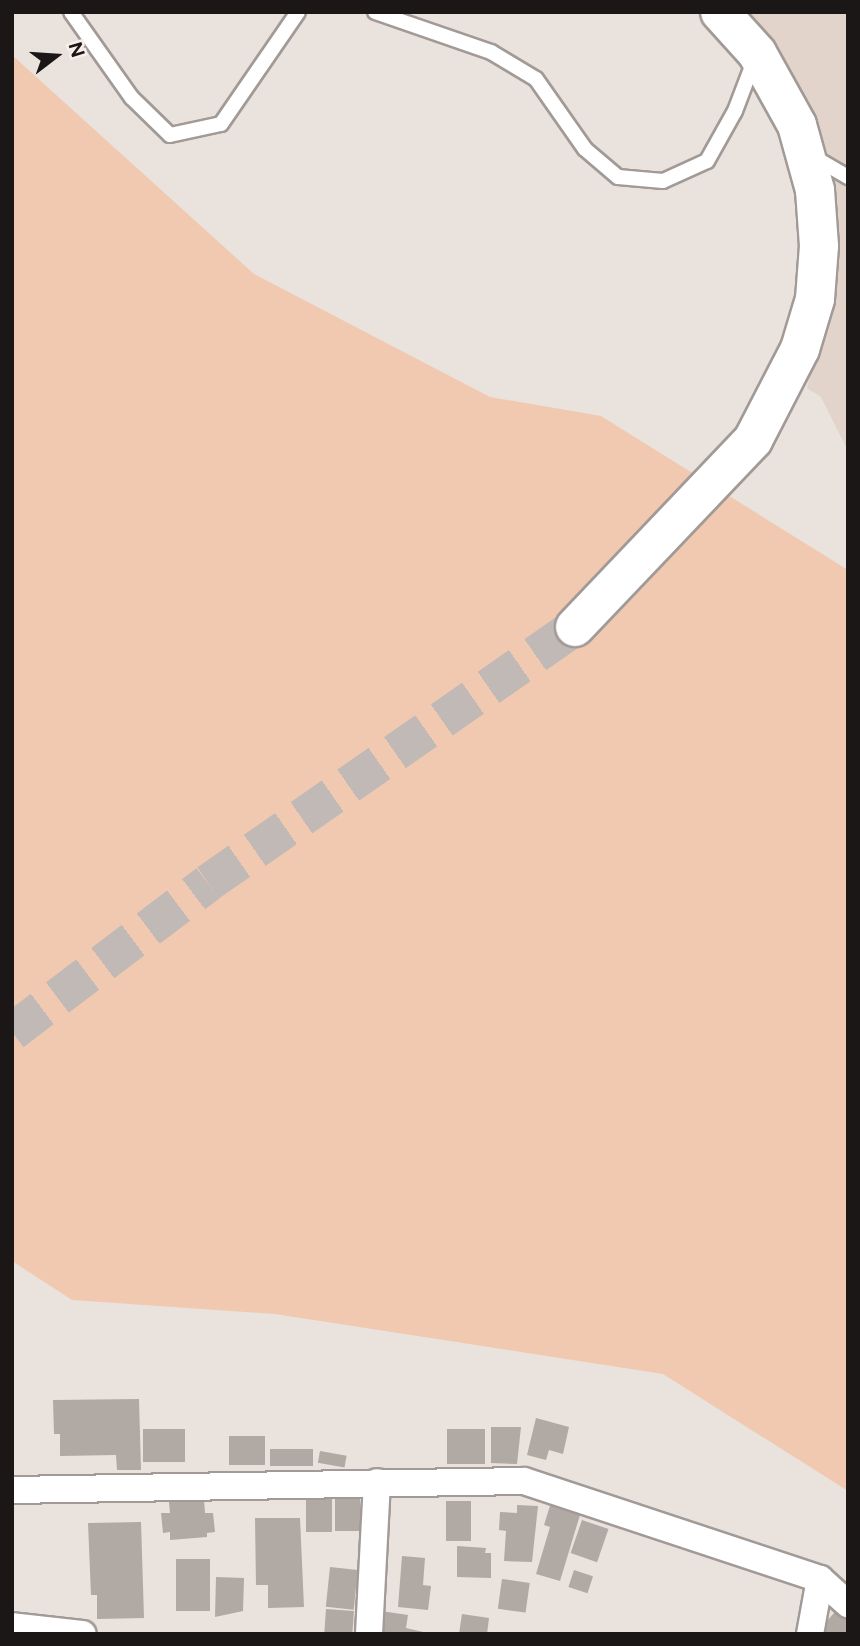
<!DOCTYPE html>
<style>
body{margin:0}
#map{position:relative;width:860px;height:1646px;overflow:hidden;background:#e9e2dd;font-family:Figtree,sans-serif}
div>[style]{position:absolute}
.built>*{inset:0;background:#e3d4cb}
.green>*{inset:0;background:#f1c9b0}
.building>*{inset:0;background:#b0a9a4;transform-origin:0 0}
.secondary-tunnel>*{height:38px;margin-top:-19px;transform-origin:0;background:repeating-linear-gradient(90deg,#c0b9b5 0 38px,transparent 0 57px)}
.roads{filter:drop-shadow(2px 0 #a19a96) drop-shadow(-2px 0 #a19a96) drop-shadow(0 2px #a19a96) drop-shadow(0 -2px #a19a96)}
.lane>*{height:14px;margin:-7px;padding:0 7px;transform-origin:7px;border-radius:7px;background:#fff}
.street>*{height:26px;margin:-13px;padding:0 13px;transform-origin:13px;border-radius:13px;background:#fff}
.secondary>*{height:38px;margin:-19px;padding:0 19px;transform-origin:19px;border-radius:19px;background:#fff}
span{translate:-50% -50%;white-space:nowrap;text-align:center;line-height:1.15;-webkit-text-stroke:6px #f6efea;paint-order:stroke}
.frame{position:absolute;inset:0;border:14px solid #1a1716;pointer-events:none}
.north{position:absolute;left:21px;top:21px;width:70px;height:70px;-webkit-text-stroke:5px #f6efea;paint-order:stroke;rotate:73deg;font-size:19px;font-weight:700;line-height:28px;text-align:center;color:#1a1716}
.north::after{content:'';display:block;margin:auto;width:24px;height:32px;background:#1a1716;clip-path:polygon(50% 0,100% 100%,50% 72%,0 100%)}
</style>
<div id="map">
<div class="built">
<i style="clip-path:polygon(745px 12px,848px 12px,848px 451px,821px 397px,807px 388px,831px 285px)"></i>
</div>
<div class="green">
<i style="clip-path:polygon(12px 55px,254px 274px,490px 397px,601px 416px,848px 570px,848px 1491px,663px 1374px,275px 1314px,72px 1300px,12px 1261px)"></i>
</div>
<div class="building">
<i style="clip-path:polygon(139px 1399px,141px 1470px,117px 1470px,116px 1455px,60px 1456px,60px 1434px,54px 1434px,53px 1400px)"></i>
<i style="clip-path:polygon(536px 1418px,569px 1427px,563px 1454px,549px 1450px,546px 1460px,527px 1455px)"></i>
<i style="clip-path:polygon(491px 1427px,521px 1427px,517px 1464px,491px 1463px)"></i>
<i style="left:143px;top:1429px;width:42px;height:33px"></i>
<i style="left:485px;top:1429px;width:35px;height:38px;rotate:90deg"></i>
<i style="left:265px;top:1436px;width:29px;height:36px;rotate:90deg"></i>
<i style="left:270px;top:1449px;width:43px;height:17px"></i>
<i style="left:320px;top:1451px;width:27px;height:12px;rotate:10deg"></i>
<i style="left:335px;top:1496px;width:25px;height:35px"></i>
<i style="clip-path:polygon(553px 1496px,583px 1505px,560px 1581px,536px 1574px,550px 1527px,544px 1525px)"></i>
<i style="left:306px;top:1499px;width:26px;height:33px"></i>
<i style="clip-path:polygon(204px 1500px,205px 1513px,213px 1513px,215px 1532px,207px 1533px,207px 1537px,170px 1540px,170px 1532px,163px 1533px,161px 1513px,170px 1513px,169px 1502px)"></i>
<i style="left:446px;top:1501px;width:25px;height:40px"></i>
<i style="clip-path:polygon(517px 1505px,538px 1506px,532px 1562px,504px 1561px,506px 1531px,499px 1530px,500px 1512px,517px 1513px)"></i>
<i style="clip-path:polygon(255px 1518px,300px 1518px,304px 1607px,268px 1608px,268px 1585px,256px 1585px)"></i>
<i style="left:582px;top:1520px;width:28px;height:35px;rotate:19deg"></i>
<i style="clip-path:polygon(141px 1522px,144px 1618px,97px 1619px,97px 1595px,91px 1595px,88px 1523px)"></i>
<i style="clip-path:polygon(457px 1546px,486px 1548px,485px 1553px,491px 1553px,491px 1578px,457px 1577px)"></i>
<i style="clip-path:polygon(402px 1556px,425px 1558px,423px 1585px,431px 1586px,428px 1610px,398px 1607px)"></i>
<i style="left:176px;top:1559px;width:34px;height:52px"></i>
<i style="left:330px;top:1567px;width:28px;height:40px;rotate:6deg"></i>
<i style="left:574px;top:1570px;width:20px;height:18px;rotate:18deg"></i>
<i style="clip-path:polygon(216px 1577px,244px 1578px,243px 1611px,215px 1617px)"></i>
<i style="left:502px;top:1579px;width:28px;height:30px;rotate:8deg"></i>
<i style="clip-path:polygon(839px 1607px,848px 1615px,848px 1634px,816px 1634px)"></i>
<i style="left:326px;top:1609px;width:28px;height:25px;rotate:4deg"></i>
<i style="clip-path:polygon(381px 1611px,408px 1615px,406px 1628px,432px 1634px,378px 1634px)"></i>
<i style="clip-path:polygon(462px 1614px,489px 1618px,487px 1634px,459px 1634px)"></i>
</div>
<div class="secondary-tunnel">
<i style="left:12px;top:1032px;width:246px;rotate:-37.2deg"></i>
<i style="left:208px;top:883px;width:447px;rotate:-34.9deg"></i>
</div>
<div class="roads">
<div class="lane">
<i style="left:71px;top:12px;width:105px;rotate:54.7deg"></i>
<i style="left:132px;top:98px;width:53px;rotate:44.2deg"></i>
<i style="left:170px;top:135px;width:52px;rotate:-12.2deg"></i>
<i style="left:221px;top:124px;width:136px;rotate:-55.5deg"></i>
<i style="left:375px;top:12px;width:123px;rotate:19deg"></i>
<i style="left:491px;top:52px;width:52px;rotate:31deg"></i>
<i style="left:536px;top:79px;width:85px;rotate:55deg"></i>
<i style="left:585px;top:149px;width:43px;rotate:40.3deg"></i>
<i style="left:618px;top:177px;width:45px;rotate:5.1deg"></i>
<i style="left:663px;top:181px;width:48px;rotate:-24.4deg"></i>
<i style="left:707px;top:161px;width:57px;rotate:-60.8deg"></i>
<i style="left:735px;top:111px;width:53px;rotate:-69.2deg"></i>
<i style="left:812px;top:156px;width:42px;rotate:30.3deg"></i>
</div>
<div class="street">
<i style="left:12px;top:1490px;width:512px;rotate:-1.01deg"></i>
<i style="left:524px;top:1481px;width:312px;rotate:18.3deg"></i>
<i style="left:820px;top:1579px;width:56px;rotate:100.3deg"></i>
<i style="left:820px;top:1579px;width:38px;rotate:42deg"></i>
<i style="left:12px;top:1626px;width:71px;rotate:6.4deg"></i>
<i style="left:369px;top:1634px;width:152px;rotate:-87deg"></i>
</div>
<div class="secondary">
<i style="left:575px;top:627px;width:258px;rotate:-46.4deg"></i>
<i style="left:753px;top:440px;width:102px;rotate:-62.7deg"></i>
<i style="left:800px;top:349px;width:52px;rotate:-73.3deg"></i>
<i style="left:815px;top:299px;width:53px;rotate:-85.7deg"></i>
<i style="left:819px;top:246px;width:56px;rotate:-94.1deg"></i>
<i style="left:815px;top:190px;width:67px;rotate:-105.5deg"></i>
<i style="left:797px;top:125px;width:82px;rotate:-119.1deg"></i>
<i style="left:757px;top:53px;width:55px;rotate:-132.1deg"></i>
</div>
</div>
<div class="frame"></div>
<div class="north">N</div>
</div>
